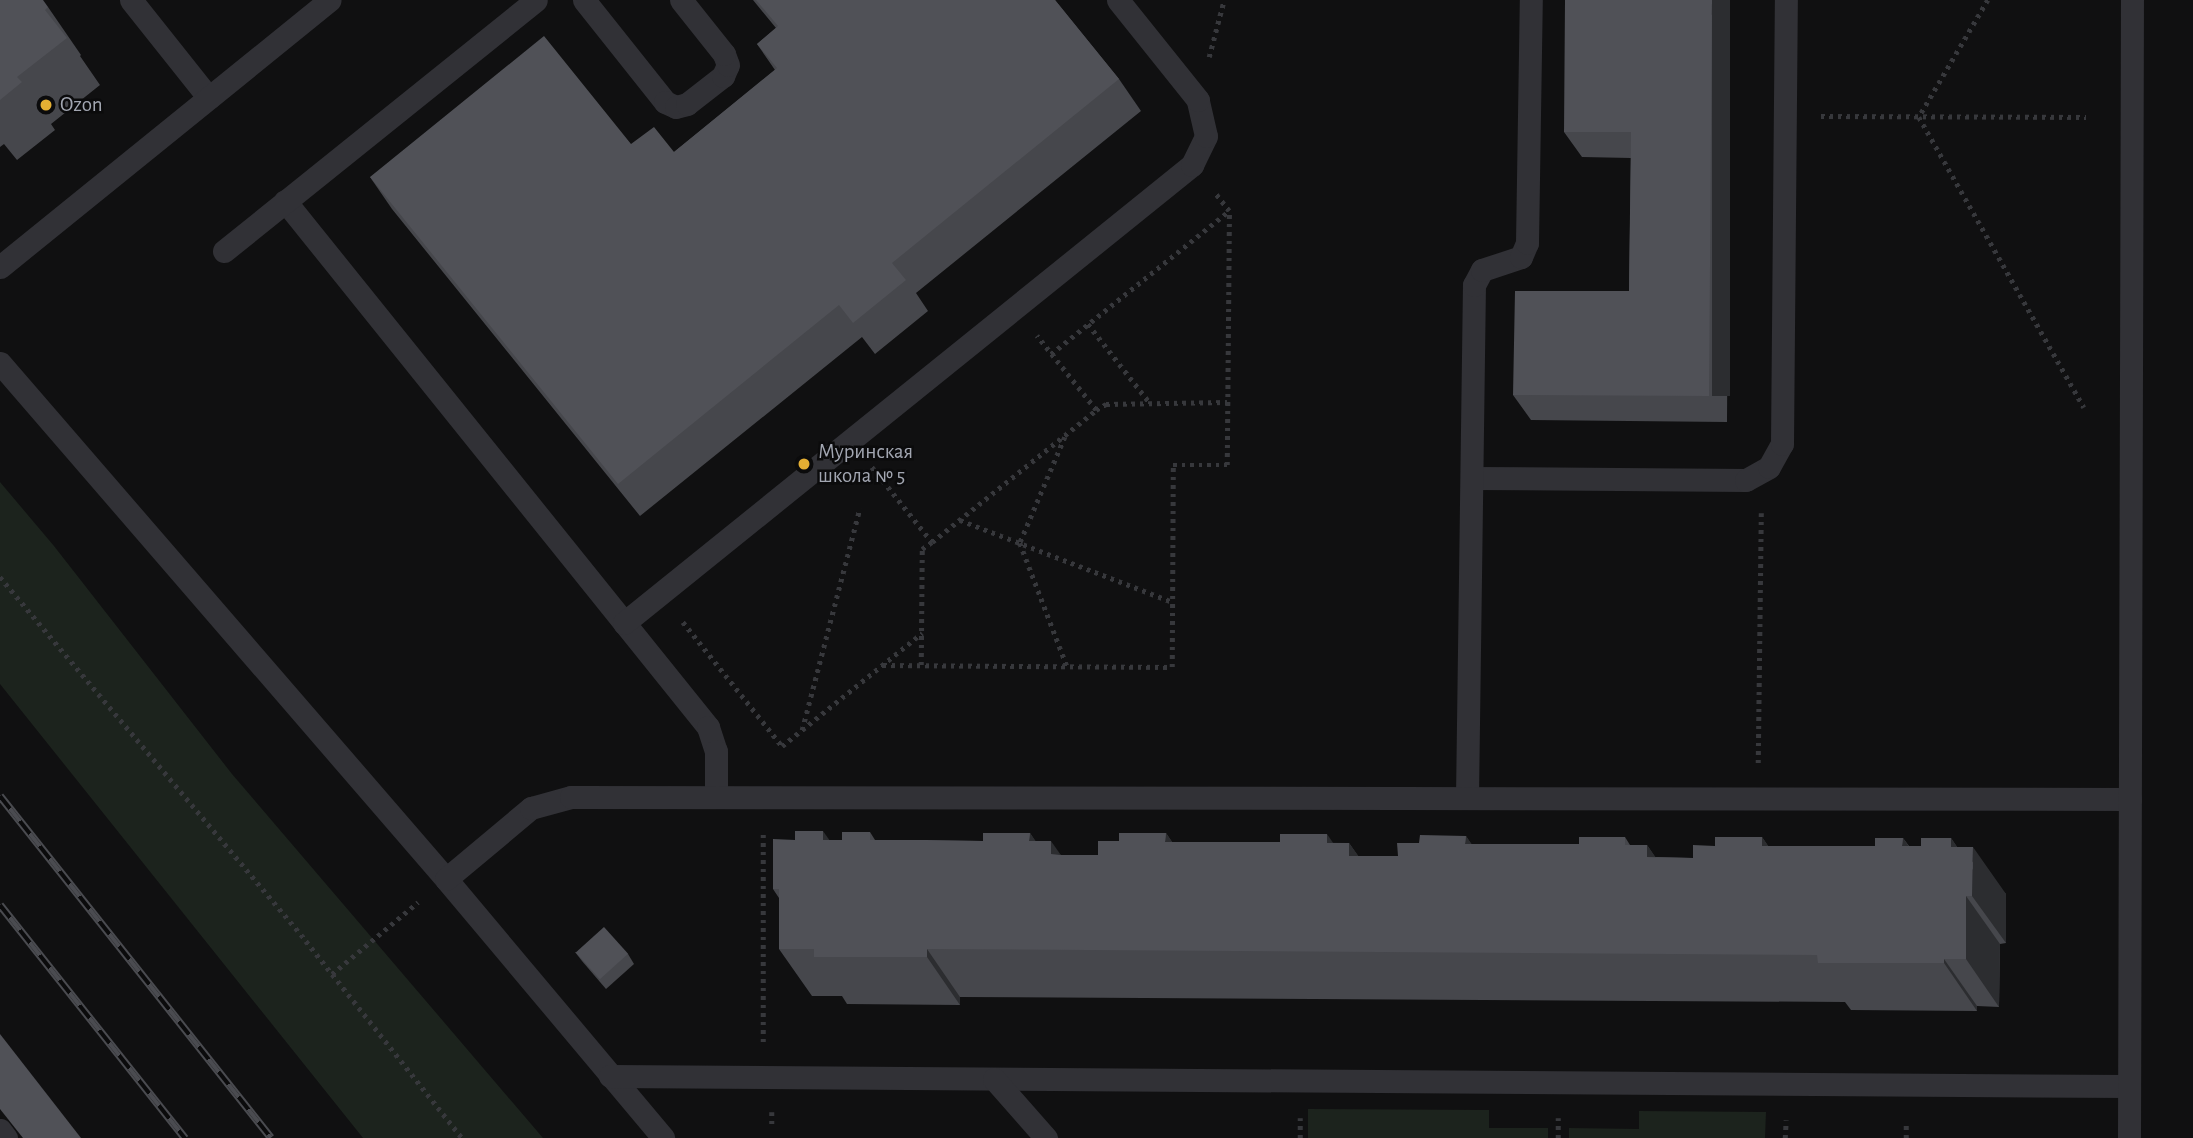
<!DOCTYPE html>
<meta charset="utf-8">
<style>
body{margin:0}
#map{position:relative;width:2193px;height:1138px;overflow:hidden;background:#101011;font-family:"Alegreya Sans",sans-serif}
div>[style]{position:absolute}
.green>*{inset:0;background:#1c231d}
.path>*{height:4.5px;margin-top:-2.25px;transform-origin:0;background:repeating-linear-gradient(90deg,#37383c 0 3.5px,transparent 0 8.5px)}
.service>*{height:23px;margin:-11.5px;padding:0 11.5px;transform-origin:11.5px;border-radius:11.5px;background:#313136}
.rail>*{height:8px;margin-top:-4px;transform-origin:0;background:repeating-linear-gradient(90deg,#0b0b0c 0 16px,#4a4b50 0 32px);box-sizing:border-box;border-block:2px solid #4a4b50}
.wall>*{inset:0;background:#46474c}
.shaded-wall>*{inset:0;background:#2c2d30;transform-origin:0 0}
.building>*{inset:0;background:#505157;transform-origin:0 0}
.dots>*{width:19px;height:19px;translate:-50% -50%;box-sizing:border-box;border:4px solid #0b0b0c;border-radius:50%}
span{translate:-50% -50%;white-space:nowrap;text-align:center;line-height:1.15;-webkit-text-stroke:5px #0b0b0c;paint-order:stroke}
.poi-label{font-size:21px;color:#a2a6b1}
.left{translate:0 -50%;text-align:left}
</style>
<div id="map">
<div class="green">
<i style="clip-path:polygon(0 482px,54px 546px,232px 774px,543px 1138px,363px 1138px,0 684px)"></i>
<i style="clip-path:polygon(1308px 1109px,1489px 1110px,1489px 1128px,1548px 1128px,1548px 1138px,1308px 1138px)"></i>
<i style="clip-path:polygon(1639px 1111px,1766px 1112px,1765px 1138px,1569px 1138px,1569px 1128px,1639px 1129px)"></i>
</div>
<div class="path">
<i style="left:1988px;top:0;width:136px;rotate:120.5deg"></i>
<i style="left:1919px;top:117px;width:334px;rotate:60.4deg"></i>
<i style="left:1209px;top:57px;width:59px;rotate:-75.3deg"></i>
<i style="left:1821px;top:116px;width:265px;rotate:0.2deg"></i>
<i style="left:1088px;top:324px;width:100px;rotate:51.9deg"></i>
<i style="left:1051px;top:354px;width:228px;rotate:-38.8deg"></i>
<i style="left:1096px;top:410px;width:12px;rotate:-31deg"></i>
<i style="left:1106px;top:404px;width:121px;rotate:-0.9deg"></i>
<i style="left:1065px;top:437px;width:115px;rotate:113deg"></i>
<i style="left:1020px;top:543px;width:132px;rotate:69.1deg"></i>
<i style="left:872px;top:467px;width:96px;rotate:51.3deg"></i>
<i style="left:932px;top:542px;width:211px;rotate:-38.8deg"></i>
<i style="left:1096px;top:410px;width:95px;rotate:-128.6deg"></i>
<i style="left:960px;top:520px;width:227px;rotate:21.1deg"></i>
<i style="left:0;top:577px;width:476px;rotate:49.9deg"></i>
<i style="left:306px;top:941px;width:251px;rotate:51.6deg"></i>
<i style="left:683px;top:622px;width:159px;rotate:51.4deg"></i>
<i style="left:782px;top:746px;width:180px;rotate:-38.9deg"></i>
<i style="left:883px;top:665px;width:289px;rotate:0.4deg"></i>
<i style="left:1172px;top:667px;width:202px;rotate:-89.7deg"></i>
<i style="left:1173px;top:465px;width:54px"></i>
<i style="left:1227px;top:465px;width:254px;rotate:-89.5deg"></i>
<i style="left:1229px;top:211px;width:23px;rotate:-128deg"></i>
<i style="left:921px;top:665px;width:116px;rotate:-89.5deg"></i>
<i style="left:922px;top:549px;width:12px;rotate:-35deg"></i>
<i style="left:802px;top:730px;width:229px;rotate:-75.4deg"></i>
<i style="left:1758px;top:763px;width:250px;rotate:-89.3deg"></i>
<i style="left:332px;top:974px;width:112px;rotate:-39.9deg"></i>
<i style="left:763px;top:1042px;width:209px;rotate:-90deg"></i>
<i style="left:772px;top:1112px;width:13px;rotate:90deg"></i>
<i style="left:1300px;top:1138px;width:20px;rotate:-90deg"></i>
<i style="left:1558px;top:1138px;width:20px;rotate:-90deg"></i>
<i style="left:1785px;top:1138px;width:18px;rotate:-87deg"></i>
<i style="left:1906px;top:1138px;width:17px;rotate:-90deg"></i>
</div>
<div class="service">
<i style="left:131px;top:0;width:125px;rotate:51.5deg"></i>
<i style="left:584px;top:0;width:130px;rotate:51.5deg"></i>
<i style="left:665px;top:102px;width:12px;rotate:24deg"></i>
<i style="left:676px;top:107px;width:11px;rotate:-15deg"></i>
<i style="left:687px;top:104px;width:46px;rotate:-37.9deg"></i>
<i style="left:723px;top:76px;width:12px;rotate:-66deg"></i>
<i style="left:728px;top:65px;width:12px;rotate:-110deg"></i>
<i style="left:724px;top:54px;width:69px;rotate:-128.5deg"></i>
<i style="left:285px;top:201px;width:675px;rotate:51.19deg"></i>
<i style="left:708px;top:727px;width:25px;rotate:72deg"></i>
<i style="left:716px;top:751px;width:46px;rotate:90deg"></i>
<i style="left:224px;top:251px;width:400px;rotate:-38.8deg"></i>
<i style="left:0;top:267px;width:424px;rotate:-39deg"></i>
<i style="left:0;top:363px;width:682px;rotate:49.16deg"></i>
<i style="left:446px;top:879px;width:338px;rotate:50deg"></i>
<i style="left:1472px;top:478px;width:274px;rotate:0.4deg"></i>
<i style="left:1746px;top:480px;width:26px;rotate:-29deg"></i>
<i style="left:1769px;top:467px;width:26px;rotate:-61deg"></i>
<i style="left:1782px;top:444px;width:444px;rotate:-89.5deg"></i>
<i style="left:624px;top:623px;width:730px;rotate:-38.88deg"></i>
<i style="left:1192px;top:165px;width:32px;rotate:-64deg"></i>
<i style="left:1206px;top:136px;width:37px;rotate:-103deg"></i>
<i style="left:1198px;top:100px;width:128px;rotate:-128.7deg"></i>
<i style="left:1467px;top:797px;width:512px;rotate:-89.22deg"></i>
<i style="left:1474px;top:285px;width:17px;rotate:-62deg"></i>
<i style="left:1482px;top:270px;width:41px;rotate:-18.4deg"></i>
<i style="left:1521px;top:257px;width:15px;rotate:-67deg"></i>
<i style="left:1527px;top:243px;width:243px;rotate:-89.1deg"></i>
<i style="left:446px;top:879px;width:111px;rotate:-39.9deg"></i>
<i style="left:531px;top:808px;width:41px;rotate:-15.4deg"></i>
<i style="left:571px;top:797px;width:1559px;rotate:0.07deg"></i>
<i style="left:610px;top:1076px;width:1519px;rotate:0.38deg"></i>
<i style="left:994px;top:1079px;width:79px;rotate:48.6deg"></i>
<i style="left:0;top:1130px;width:10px;rotate:53deg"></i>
<i style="left:2129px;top:1138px;width:1138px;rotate:-89.85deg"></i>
</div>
<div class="rail">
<i style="left:0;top:796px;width:436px;rotate:51.6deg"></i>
<i style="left:0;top:905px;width:298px;rotate:51.6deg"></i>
</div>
<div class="wall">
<i style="clip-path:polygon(0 0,48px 7px,81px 55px,80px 56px,100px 85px,51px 124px,55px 130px,17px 160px,4px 144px,0 147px)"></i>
<i style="clip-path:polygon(753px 0,1055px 0,1119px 79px,1141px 111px,916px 293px,928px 311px,875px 354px,862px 337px,640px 516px,392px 209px,370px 177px,631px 144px,674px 152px,775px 70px,757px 44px,776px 28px)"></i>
<i style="clip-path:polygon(1730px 0,1727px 422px,1531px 420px,1513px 395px,1629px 291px,1631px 158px,1582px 157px,1564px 132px)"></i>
<i style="clip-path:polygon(870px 832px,875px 840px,983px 841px,1030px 833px,1035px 841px,1061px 855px,1098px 855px,1119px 841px,1166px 833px,1172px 842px,1349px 843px,1358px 856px,1398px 856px,1419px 843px,1466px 836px,1471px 844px,1579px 844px,1625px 837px,1630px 845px,1647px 845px,1655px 857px,1693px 858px,1715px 846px,1762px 837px,1768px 846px,1875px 846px,1903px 838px,1909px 846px,1921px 846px,1951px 838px,1957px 847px,2006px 894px,2006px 943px,2000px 944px,1999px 1007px,1977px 1006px,1977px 1011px,1851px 1010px,1845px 1002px,960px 997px,960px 1005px,847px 1004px,842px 996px,812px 996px,779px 949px,779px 898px,773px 889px,795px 840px,842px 840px)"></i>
<i style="clip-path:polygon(575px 952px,628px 954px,634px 964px,606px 989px,582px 961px)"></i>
</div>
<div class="shaded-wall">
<i style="left:1712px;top:0;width:18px;height:396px"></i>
<i style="clip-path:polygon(823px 831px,857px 879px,823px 840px)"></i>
<i style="clip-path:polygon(1030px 833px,1063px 880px,1029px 841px)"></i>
<i style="clip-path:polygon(1166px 833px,1199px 881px,1165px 842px)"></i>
<i style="clip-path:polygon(1327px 834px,1360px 882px,1327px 843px)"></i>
<i style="clip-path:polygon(1466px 836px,1499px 883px,1465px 844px)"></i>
<i style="clip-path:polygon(1762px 837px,1795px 884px,1762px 846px)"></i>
<i style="clip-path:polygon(1903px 838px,1936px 886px,1902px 846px)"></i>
<i style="clip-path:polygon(1951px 838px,1973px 870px,1973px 847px,2006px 894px,2006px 943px,1972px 896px,1951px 847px)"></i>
<i style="clip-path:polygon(1051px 841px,1084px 888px,1051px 854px)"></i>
<i style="clip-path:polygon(1349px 843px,1383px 890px,1349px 856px)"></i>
<i style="clip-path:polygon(1647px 845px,1680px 892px,1647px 857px)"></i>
<i style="clip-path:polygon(1966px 896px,2000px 944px,1999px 1007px,1966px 959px)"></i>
<i style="clip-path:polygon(927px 949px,960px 997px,960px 1005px,927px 957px)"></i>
<i style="clip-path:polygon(1944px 959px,1977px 1006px,1977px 1011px,1944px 963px)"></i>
</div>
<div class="building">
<i style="clip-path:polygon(0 0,43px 0,48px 7px,45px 10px,67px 38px,17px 77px,22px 82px,0 100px)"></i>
<i style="clip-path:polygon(756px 0,1055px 0,1119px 79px,892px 263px,906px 280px,853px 323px,839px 305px,618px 484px,370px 177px,544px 36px,631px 144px,654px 127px,674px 152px,777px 68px,757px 44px,778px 26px)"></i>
<i style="clip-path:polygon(1565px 0,1712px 0,1709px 396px,1513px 395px,1515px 291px,1629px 291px,1631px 132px,1564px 132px)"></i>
<i style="clip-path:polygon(795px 831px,823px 831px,823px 840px,842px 840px,842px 832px,870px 832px,870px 840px,926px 840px,983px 841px,983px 833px,1030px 833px,1029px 841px,1051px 841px,1051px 854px,1060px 855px,1098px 855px,1098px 841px,1119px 841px,1119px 833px,1166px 833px,1165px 842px,1280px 842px,1280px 834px,1327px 834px,1327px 843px,1349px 843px,1349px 856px,1398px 856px,1397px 843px,1419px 843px,1420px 835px,1466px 836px,1465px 844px,1579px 844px,1579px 837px,1625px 837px,1625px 845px,1647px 845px,1647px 857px,1693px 858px,1693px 845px,1715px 846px,1715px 837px,1762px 837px,1762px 846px,1875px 846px,1875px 838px,1903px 838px,1902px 846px,1921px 846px,1921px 838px,1951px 838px,1951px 847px,1973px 847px,1972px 896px,1966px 896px,1966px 959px,1944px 959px,1944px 963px,1818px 963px,1817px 955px,927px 949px,927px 957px,814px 957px,814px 949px,779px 949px,779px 889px,773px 889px,773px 839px,795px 840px)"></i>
<i style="left:604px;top:927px;width:36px;height:38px;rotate:48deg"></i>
<i style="clip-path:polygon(0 1034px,81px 1138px,23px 1138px,0 1109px)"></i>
</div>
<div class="dots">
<i style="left:46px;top:105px;background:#e5af33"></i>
<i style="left:804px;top:464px;background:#e5af33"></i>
</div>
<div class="poi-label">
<span class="left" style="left:60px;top:105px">Ozon</span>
<span class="left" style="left:818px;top:464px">Муринская<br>школа № 5</span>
</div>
</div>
